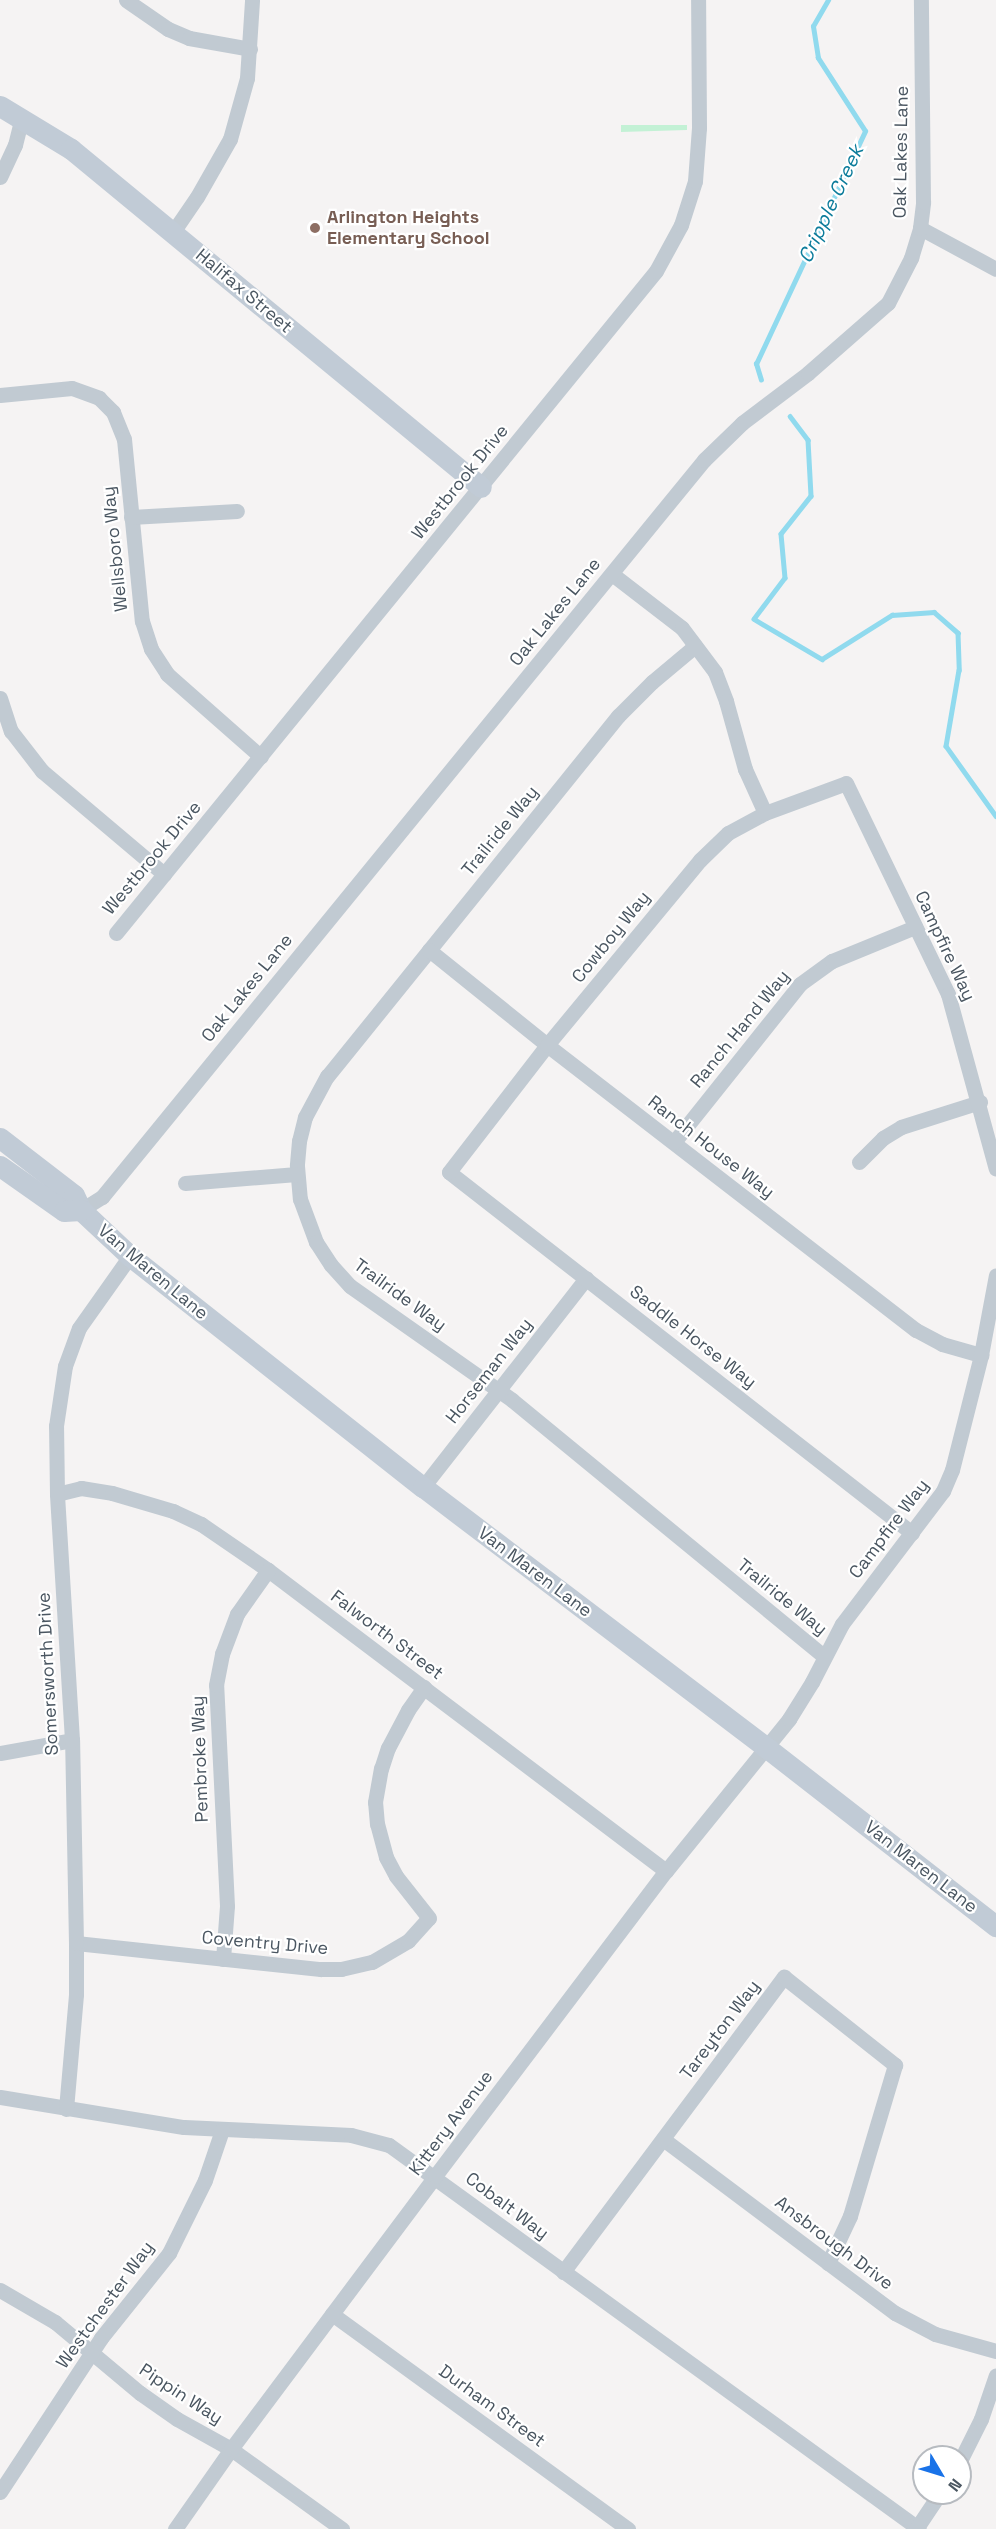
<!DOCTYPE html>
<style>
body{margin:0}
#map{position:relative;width:996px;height:2529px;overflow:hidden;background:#f5f3f3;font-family:"Space Grotesk",sans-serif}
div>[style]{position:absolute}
.green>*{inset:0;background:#c3f1d5}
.stream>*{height:4.5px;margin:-2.25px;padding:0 2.25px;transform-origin:2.25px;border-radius:2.25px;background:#90daee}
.street>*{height:15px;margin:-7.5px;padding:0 7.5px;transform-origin:7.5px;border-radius:7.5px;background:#c1cad2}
.secondary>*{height:21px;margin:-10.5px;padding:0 10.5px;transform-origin:10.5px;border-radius:10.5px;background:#c1cbd6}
.dots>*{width:16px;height:16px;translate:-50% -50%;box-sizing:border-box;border:3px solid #fff;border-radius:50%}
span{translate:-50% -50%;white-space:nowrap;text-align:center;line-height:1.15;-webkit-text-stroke:4.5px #fff;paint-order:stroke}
.street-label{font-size:18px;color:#4a5661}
.education-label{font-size:18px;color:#785e54;font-weight:700}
.left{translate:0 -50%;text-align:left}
.water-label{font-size:20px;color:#0c7c9b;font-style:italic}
.north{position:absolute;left:912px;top:2445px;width:60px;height:60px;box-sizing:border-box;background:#fff;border:2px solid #b7bbc0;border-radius:50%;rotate:128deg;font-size:16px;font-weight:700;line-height:24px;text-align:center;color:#4a5661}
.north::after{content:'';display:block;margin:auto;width:21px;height:27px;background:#1a73e8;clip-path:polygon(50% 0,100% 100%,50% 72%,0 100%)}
</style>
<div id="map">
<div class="green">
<i style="clip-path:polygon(621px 125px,687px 125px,687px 130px,621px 132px)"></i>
</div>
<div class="stream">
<i style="left:761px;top:380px;width:17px;rotate:-107deg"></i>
<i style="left:756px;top:364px;width:257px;rotate:-64.9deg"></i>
<i style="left:865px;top:131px;width:87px;rotate:-122.8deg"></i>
<i style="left:818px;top:58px;width:32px;rotate:-99deg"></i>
<i style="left:813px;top:26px;width:30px;rotate:-60deg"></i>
<i style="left:790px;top:416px;width:30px;rotate:53deg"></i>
<i style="left:808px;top:440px;width:56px;rotate:86.9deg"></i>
<i style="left:811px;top:496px;width:48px;rotate:128.3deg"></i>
<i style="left:781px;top:534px;width:44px;rotate:84.8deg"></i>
<i style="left:785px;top:578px;width:51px;rotate:127.1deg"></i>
<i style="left:754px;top:619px;width:79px;rotate:30.5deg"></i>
<i style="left:822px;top:659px;width:83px;rotate:-32.2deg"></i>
<i style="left:892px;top:615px;width:42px;rotate:-4.1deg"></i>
<i style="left:934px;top:612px;width:32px;rotate:41deg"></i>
<i style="left:958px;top:633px;width:37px;rotate:88deg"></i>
<i style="left:959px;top:670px;width:77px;rotate:99.7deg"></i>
<i style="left:946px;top:746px;width:86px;rotate:54.5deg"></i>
</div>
<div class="street">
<i style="left:126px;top:0;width:51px;rotate:34.6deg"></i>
<i style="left:168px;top:29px;width:23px;rotate:23deg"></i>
<i style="left:189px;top:38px;width:62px;rotate:10.2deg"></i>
<i style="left:0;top:177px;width:35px;rotate:-65deg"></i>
<i style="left:15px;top:145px;width:29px;rotate:-76deg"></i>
<i style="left:920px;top:228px;width:86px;rotate:28.3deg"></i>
<i style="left:173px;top:232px;width:42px;rotate:-55.6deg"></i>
<i style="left:197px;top:197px;width:67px;rotate:-60.4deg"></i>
<i style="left:230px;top:139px;width:63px;rotate:-74.4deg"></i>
<i style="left:247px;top:78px;width:78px;rotate:-86.3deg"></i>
<i style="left:0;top:395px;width:72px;rotate:-5.6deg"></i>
<i style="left:72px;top:388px;width:29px;rotate:20deg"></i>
<i style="left:99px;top:398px;width:20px;rotate:45deg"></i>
<i style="left:113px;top:412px;width:29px;rotate:68deg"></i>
<i style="left:124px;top:439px;width:183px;rotate:84.4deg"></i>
<i style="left:142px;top:621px;width:29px;rotate:72deg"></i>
<i style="left:151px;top:649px;width:30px;rotate:57deg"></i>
<i style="left:167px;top:674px;width:125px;rotate:41.4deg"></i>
<i style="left:131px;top:517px;width:106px;rotate:-3.2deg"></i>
<i style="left:612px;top:574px;width:88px;rotate:37.6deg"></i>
<i style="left:682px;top:628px;width:55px;rotate:53.1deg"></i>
<i style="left:715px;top:672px;width:31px;rotate:69deg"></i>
<i style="left:726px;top:701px;width:71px;rotate:74.4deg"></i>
<i style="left:745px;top:769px;width:48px;rotate:65.6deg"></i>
<i style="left:695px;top:646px;width:56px;rotate:140.1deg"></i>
<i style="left:652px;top:682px;width:48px;rotate:135deg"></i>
<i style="left:618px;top:716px;width:463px;rotate:128.9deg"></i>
<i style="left:327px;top:1076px;width:47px;rotate:118.2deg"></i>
<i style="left:305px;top:1117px;width:25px;rotate:104deg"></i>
<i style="left:299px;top:1141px;width:25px;rotate:95deg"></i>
<i style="left:297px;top:1166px;width:33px;rotate:85deg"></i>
<i style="left:300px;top:1199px;width:46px;rotate:69.6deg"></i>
<i style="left:316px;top:1242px;width:27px;rotate:57deg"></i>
<i style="left:331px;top:1265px;width:28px;rotate:48deg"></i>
<i style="left:350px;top:1286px;width:198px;rotate:35.1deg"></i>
<i style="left:512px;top:1400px;width:404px;rotate:39.4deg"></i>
<i style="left:0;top:698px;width:35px;rotate:72deg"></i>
<i style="left:11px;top:731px;width:51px;rotate:52.2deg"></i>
<i style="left:42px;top:771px;width:160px;rotate:40.2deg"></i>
<i style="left:116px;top:933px;width:854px;rotate:-50.8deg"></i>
<i style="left:656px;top:271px;width:52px;rotate:-61.5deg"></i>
<i style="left:681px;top:225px;width:46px;rotate:-72.3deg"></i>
<i style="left:695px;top:181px;width:53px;rotate:-85.7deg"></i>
<i style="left:699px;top:128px;width:128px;rotate:-90.4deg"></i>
<i style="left:429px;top:950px;width:151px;rotate:38.8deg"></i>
<i style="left:547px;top:1045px;width:466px;rotate:37.7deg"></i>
<i style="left:916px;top:1330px;width:30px;rotate:28deg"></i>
<i style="left:942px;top:1344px;width:41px;rotate:15.8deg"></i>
<i style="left:674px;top:1142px;width:202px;rotate:-51.4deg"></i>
<i style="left:800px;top:984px;width:39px;rotate:-36deg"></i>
<i style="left:832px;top:961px;width:90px;rotate:-22.3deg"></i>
<i style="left:859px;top:1162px;width:34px;rotate:-45deg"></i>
<i style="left:883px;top:1138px;width:21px;rotate:-31deg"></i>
<i style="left:901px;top:1127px;width:83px;rotate:-17.6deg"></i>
<i style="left:185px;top:1183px;width:112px;rotate:-4.6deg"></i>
<i style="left:81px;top:1210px;width:25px;rotate:-32deg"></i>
<i style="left:102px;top:1197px;width:952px;rotate:-50.76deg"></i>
<i style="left:704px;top:460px;width:53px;rotate:-44.2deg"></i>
<i style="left:742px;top:423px;width:83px;rotate:-37.1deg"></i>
<i style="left:808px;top:373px;width:106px;rotate:-41.2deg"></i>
<i style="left:888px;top:303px;width:51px;rotate:-62.9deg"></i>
<i style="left:911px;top:258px;width:31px;rotate:-73deg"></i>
<i style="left:920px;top:228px;width:26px;rotate:-83deg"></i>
<i style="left:923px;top:202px;width:202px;rotate:-90.6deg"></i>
<i style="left:423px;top:1487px;width:265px;rotate:-52deg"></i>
<i style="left:57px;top:1494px;width:25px;rotate:-14deg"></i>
<i style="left:81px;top:1488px;width:31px;rotate:9deg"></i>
<i style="left:112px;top:1493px;width:64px;rotate:16.4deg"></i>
<i style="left:173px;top:1511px;width:31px;rotate:25deg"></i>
<i style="left:201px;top:1524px;width:81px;rotate:34.5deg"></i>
<i style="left:268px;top:1570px;width:499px;rotate:37.1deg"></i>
<i style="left:912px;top:1533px;width:587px;rotate:-142.06deg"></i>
<i style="left:449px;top:1172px;width:160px;rotate:-52.3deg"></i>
<i style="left:547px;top:1045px;width:240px;rotate:-50.4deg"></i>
<i style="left:700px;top:860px;width:39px;rotate:-44deg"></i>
<i style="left:728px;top:833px;width:42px;rotate:-28.4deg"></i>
<i style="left:765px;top:813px;width:86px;rotate:-20.3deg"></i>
<i style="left:846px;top:783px;width:234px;rotate:64.2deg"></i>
<i style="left:948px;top:994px;width:181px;rotate:74.7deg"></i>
<i style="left:0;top:1753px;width:73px;rotate:-10.2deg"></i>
<i style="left:76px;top:1943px;width:246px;rotate:6.1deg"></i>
<i style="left:321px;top:1969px;width:20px"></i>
<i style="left:341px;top:1969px;width:32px;rotate:-13deg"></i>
<i style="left:372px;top:1962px;width:42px;rotate:-30.3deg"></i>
<i style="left:408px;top:1941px;width:31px;rotate:-48deg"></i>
<i style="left:429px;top:1918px;width:53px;rotate:-128.2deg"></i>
<i style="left:396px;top:1876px;width:21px;rotate:-118deg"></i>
<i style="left:386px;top:1857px;width:34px;rotate:-105deg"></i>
<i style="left:377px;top:1824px;width:22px;rotate:-95deg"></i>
<i style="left:375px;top:1802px;width:34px;rotate:-80deg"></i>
<i style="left:381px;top:1769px;width:22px;rotate:-72deg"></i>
<i style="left:388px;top:1748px;width:43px;rotate:-62.2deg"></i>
<i style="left:408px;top:1710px;width:28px;rotate:-55deg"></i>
<i style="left:223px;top:1959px;width:53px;rotate:-85.7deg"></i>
<i style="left:227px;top:1906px;width:221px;rotate:-92.8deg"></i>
<i style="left:216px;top:1685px;width:32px;rotate:-79deg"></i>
<i style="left:222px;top:1654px;width:43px;rotate:-69.4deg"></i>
<i style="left:237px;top:1614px;width:54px;rotate:-54.8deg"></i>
<i style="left:0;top:2097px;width:186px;rotate:9.3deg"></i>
<i style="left:184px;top:2127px;width:167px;rotate:2.7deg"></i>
<i style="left:351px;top:2135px;width:39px;rotate:15deg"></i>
<i style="left:389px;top:2145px;width:654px;rotate:35.92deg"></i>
<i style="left:66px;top:2109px;width:115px;rotate:-85deg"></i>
<i style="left:76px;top:1994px;width:51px;rotate:-90deg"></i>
<i style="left:76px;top:1943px;width:203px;rotate:-91.1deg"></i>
<i style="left:72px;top:1740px;width:246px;rotate:-93.5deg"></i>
<i style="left:57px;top:1494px;width:68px;rotate:-90.8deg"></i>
<i style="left:56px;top:1426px;width:61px;rotate:-81.5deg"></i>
<i style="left:65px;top:1366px;width:40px;rotate:-69.8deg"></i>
<i style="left:79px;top:1328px;width:88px;rotate:-54.7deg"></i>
<i style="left:663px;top:2139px;width:290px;rotate:36.9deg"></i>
<i style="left:895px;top:2313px;width:45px;rotate:27.7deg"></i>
<i style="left:935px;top:2334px;width:63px;rotate:15.6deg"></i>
<i style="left:563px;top:2272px;width:369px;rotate:-53.2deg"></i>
<i style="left:784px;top:1977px;width:142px;rotate:38.4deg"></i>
<i style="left:895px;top:2065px;width:158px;rotate:106.6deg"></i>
<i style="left:850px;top:2216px;width:52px;rotate:115.1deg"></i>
<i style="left:0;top:2290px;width:64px;rotate:30.2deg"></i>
<i style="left:55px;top:2322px;width:111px;rotate:39.9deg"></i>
<i style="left:140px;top:2393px;width:45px;rotate:35.1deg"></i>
<i style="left:177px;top:2419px;width:62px;rotate:29.1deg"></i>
<i style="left:231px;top:2449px;width:137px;rotate:35.8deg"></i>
<i style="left:332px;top:2314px;width:366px;rotate:36deg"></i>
<i style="left:960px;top:2461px;width:47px;rotate:-63.4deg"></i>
<i style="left:981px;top:2419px;width:46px;rotate:-71.2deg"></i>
<i style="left:0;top:2492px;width:184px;rotate:-56.7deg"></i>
<i style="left:101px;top:2338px;width:109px;rotate:-51.3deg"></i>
<i style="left:169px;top:2253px;width:81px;rotate:-63.7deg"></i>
<i style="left:205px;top:2180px;width:53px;rotate:-71.2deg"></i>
<i style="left:175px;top:2529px;width:98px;rotate:-55deg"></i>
<i style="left:231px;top:2449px;width:341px;rotate:-53.2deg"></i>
<i style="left:435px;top:2176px;width:383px;rotate:-52.9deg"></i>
<i style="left:666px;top:1871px;width:196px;rotate:-51deg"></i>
<i style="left:789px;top:1719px;width:44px;rotate:-58.1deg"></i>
<i style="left:812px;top:1682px;width:65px;rotate:-62.7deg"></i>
<i style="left:842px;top:1624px;width:167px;rotate:-52.8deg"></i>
<i style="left:943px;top:1491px;width:23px;rotate:-67deg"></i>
<i style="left:952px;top:1470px;width:119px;rotate:-75.8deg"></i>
<i style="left:981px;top:1355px;width:81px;rotate:-79.4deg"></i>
<i style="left:916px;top:2529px;width:43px;rotate:-56.3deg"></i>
</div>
<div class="secondary">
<i style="left:0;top:106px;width:83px;rotate:31.2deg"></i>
<i style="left:71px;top:149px;width:531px;rotate:39.5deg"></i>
<i style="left:0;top:1138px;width:93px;rotate:37.6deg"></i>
<i style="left:74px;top:1195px;width:17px;rotate:65deg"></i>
<i style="left:81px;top:1210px;width:67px;rotate:43.2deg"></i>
<i style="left:130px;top:1256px;width:373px;rotate:38.3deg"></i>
<i style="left:423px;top:1487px;width:432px;rotate:37.2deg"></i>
<i style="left:767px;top:1748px;width:290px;rotate:37.9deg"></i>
<i style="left:0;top:1166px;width:78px;rotate:35.1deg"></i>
<i style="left:64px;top:1211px;width:17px;rotate:-3deg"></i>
</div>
<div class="dots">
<i style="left:315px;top:228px;background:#8d6e63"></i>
</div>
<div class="street-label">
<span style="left:901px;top:152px;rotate:-89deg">Oak Lakes Lane</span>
<span style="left:244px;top:291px;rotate:40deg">Halifax Street</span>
<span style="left:460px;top:482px;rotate:-51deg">Westbrook Drive</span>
<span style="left:115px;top:549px;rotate:-96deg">Wellsboro Way</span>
<span style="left:555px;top:612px;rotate:-51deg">Oak Lakes Lane</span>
<span style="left:500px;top:831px;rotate:-51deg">Trailride Way</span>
<span style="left:152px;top:858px;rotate:-50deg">Westbrook Drive</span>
<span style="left:611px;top:937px;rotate:-51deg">Cowboy Way</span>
<span style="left:945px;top:946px;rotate:65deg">Campfire Way</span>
<span style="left:247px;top:988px;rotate:-51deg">Oak Lakes Lane</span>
<span style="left:740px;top:1029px;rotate:-51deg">Ranch Hand Way</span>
<span style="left:711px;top:1147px;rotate:38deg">Ranch House Way</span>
<span style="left:153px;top:1272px;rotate:40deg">Van Maren Lane</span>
<span style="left:400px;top:1295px;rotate:36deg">Trailride Way</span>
<span style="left:693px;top:1337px;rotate:38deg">Saddle Horse Way</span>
<span style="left:489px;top:1371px;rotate:-52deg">Horseman Way</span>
<span style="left:889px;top:1529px;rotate:-53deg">Campfire Way</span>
<span style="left:535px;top:1572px;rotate:37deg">Van Maren Lane</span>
<span style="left:782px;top:1597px;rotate:39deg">Trailride Way</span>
<span style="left:387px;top:1635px;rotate:37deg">Falworth Street</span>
<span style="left:48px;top:1674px;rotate:-93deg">Somersworth Drive</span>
<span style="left:200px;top:1759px;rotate:-92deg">Pembroke Way</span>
<span style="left:921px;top:1867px;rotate:38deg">Van Maren Lane</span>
<span style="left:265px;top:1943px;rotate:5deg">Coventry Drive</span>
<span style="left:720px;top:2030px;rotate:-53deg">Tareyton Way</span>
<span style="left:451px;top:2123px;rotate:-53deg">Kittery Avenue</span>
<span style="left:507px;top:2206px;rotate:37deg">Cobalt Way</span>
<span style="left:834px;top:2243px;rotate:37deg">Ansbrough Drive</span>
<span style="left:105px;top:2305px;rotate:-54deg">Westchester Way</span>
<span style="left:181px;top:2394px;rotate:33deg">Pippin Way</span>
<span style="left:492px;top:2406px;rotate:36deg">Durham Street</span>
</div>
<div class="education-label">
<span class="left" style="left:327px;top:228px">Arlington Heights<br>Elementary School</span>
</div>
<div class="water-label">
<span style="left:831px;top:204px;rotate:-65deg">Cripple Creek</span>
</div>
<div class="north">N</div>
</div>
